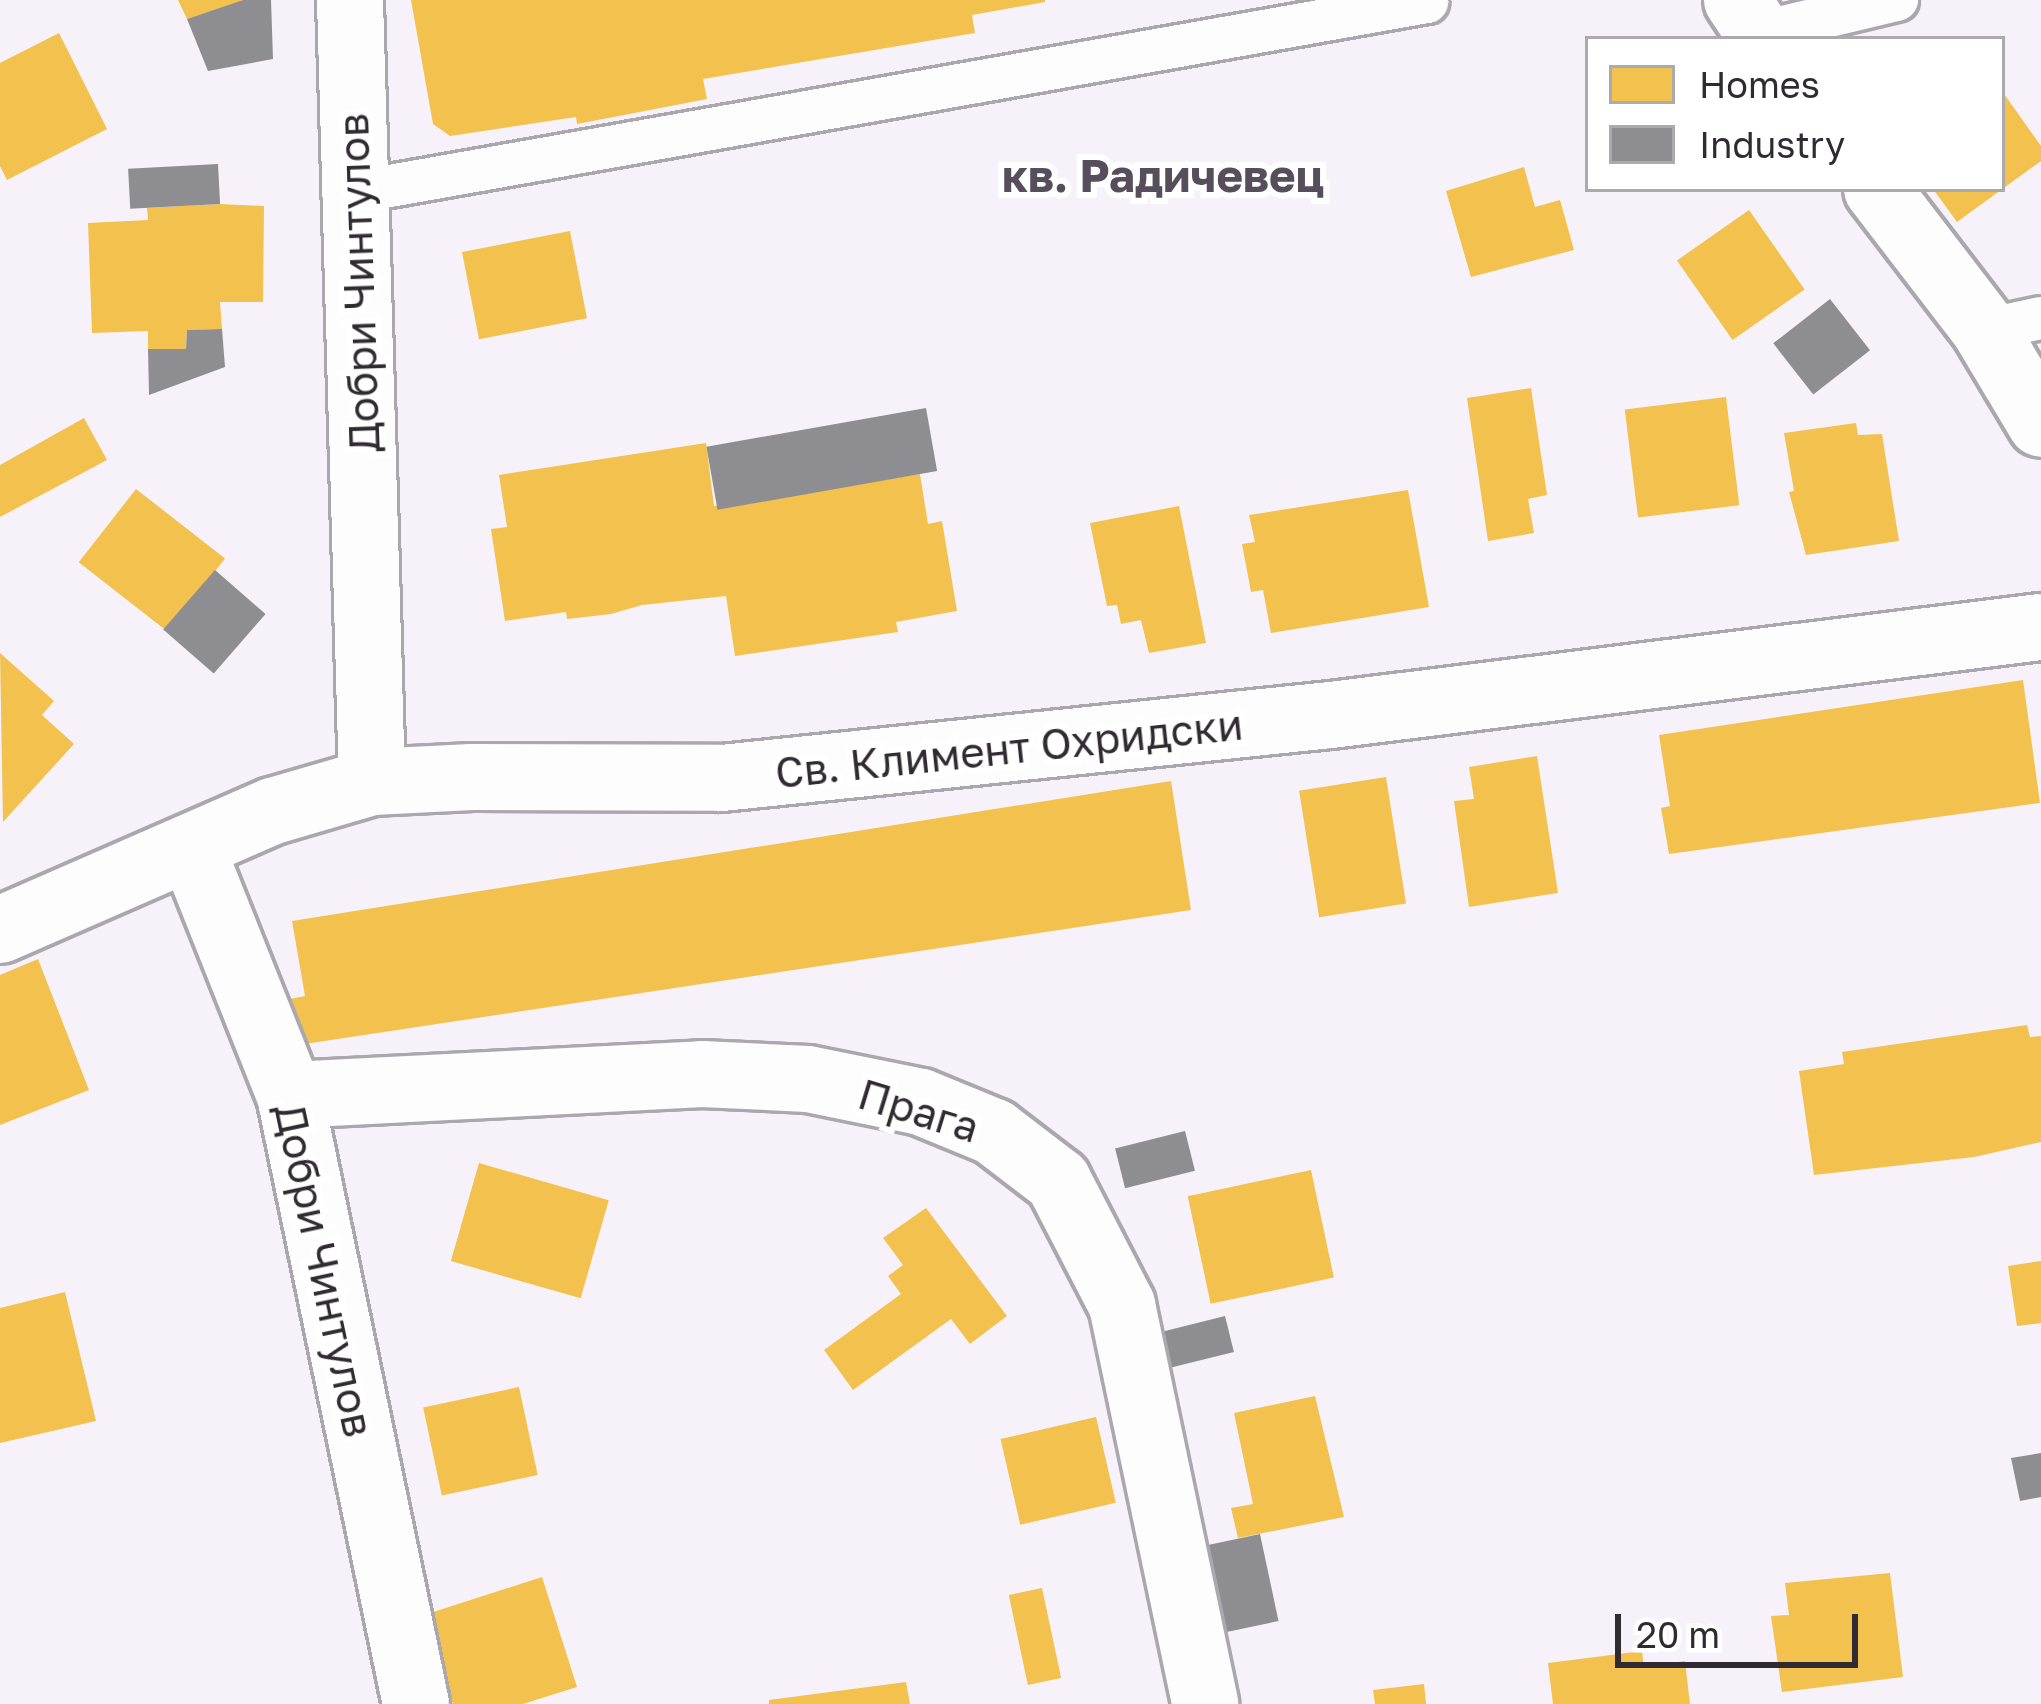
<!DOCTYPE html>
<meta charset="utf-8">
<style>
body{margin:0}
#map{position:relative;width:2041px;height:1704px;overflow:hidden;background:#f7f2fa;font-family:"Golos Text",sans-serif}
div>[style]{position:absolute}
.homes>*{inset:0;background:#f2c14e;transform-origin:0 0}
.industry>*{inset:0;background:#8d8d92;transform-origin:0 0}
.roads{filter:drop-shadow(3px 0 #aba7ae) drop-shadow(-3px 0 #aba7ae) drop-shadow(0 3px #aba7ae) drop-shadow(0 -3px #aba7ae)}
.lane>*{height:42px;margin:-21px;padding:0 21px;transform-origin:21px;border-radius:21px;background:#fefdfe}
.street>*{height:66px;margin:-33px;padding:0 33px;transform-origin:33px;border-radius:33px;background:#fefdfe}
span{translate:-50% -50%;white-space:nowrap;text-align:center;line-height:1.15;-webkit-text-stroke:12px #fff;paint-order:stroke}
.street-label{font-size:42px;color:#2f2b31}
.neighbourhood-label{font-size:45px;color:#574e5b;font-weight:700}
.legend{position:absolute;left:1585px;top:36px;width:420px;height:156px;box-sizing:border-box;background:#fff;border:3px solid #acaaad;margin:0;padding:15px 21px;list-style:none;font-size:36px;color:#2f2b31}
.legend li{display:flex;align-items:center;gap:24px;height:60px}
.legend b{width:60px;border:3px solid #acaaad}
.scale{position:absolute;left:1615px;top:1614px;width:243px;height:54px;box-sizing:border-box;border:6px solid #2f2b31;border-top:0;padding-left:15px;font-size:36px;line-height:42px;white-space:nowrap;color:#2f2b31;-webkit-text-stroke:9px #fff;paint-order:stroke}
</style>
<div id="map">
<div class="homes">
<i style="clip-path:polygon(178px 0,241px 0,241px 1px,187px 19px)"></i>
<i style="clip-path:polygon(411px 0,1045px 0,1045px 2px,972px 15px,975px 33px,703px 79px,707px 99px,577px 124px,576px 117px,450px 136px,433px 124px)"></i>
<i style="clip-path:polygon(59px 33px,107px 129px,7px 180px,0 166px,0 63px)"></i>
<i style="clip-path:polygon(2002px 91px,2041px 146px,2041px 161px,1957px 222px,1933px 189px,2002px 189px)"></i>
<i style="clip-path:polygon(1524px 167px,1535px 207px,1560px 200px,1574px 250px,1471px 277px,1446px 191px)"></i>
<i style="clip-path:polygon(220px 204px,264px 206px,263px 302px,220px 302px,222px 329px,187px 330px,186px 349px,148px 349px,148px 331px,92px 333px,88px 223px,148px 220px,147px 208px)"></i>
<i style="left:1749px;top:210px;width:97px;height:88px;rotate:55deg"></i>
<i style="left:570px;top:231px;width:89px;height:110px;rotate:79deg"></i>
<i style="clip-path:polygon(1531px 388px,1547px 495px,1528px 499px,1534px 533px,1488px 541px,1467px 398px)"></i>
<i style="left:1726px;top:397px;width:109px;height:102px;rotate:83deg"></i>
<i style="clip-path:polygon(84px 418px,107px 460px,0 517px,0 465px)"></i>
<i style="clip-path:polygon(1856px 423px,1858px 435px,1882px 434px,1899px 541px,1806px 555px,1789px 492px,1794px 491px,1784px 433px)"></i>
<i style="clip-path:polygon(706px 443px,714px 506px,920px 474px,928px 524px,942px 521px,957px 611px,896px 622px,898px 632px,735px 656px,726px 596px,642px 605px,611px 614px,567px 619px,566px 612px,505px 621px,491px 529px,507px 527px,499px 475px)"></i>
<i style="left:136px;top:489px;width:113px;height:93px;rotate:38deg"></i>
<i style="clip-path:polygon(1408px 490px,1429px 607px,1271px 633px,1263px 590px,1251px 592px,1242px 544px,1255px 542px,1249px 515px)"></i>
<i style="clip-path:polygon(1179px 506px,1206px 643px,1149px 653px,1141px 620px,1121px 624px,1117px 605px,1107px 606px,1090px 523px)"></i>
<i style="clip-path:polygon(0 653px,54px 701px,42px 715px,74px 744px,3px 822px)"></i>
<i style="clip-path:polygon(2023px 680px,2040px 803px,1669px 854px,1661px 808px,1670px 806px,1659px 735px)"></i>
<i style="clip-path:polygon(1537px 756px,1558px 893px,1469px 907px,1454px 801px,1474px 799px,1469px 767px)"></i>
<i style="left:1386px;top:777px;width:128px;height:88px;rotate:81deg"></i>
<i style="clip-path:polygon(1171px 781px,1191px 910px,298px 1045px,290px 999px,305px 996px,292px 921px)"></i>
<i style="clip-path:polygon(38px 959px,89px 1090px,0 1125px,0 975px)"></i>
<i style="clip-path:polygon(2027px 1025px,2030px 1037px,2041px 1036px,2041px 1142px,1974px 1157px,1814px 1175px,1799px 1071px,1844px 1064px,1842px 1052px)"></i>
<i style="left:479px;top:1163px;width:135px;height:102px;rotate:16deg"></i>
<i style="left:1311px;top:1170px;width:110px;height:126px;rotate:78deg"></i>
<i style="clip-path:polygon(926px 1208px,1007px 1316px,970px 1344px,951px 1319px,853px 1390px,824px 1350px,901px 1294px,888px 1276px,903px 1265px,883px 1238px)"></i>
<i style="clip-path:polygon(2041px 1261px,2041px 1323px,2017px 1326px,2008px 1266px)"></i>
<i style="clip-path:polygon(65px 1292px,96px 1421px,0 1443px,0 1308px)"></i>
<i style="left:519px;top:1387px;width:90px;height:98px;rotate:78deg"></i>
<i style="clip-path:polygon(1315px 1396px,1344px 1517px,1238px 1538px,1231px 1508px,1253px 1504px,1234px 1413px)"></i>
<i style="left:1096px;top:1417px;width:88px;height:98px;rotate:77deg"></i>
<i style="clip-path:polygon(1890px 1573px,1903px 1677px,1782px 1692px,1771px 1616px,1789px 1615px,1785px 1583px)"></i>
<i style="clip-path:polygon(542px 1577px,577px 1687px,523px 1704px,453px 1704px,424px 1615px)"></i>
<i style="left:1042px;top:1588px;width:92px;height:34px;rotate:78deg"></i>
<i style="clip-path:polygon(1642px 1651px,1644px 1667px,1685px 1661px,1690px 1704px,1553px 1704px,1548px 1663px)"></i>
<i style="clip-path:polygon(906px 1682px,910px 1704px,769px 1704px,769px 1700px)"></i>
<i style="clip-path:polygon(1424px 1684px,1426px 1704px,1375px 1704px,1373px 1690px)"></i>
</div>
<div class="industry">
<i style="clip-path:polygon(243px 0,271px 0,273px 59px,208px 71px,187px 19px)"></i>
<i style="left:218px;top:164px;width:40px;height:90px;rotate:87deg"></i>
<i style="left:1830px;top:299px;width:65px;height:72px;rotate:52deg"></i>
<i style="clip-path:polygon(222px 329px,225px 367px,149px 395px,148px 349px,186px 349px,187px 330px)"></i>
<i style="left:926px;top:408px;width:64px;height:223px;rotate:80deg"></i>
<i style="left:215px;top:570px;width:67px;height:79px;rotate:41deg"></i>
<i style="left:1185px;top:1131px;width:41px;height:72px;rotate:76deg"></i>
<i style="left:1225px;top:1316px;width:37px;height:72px;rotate:76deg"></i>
<i style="clip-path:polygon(2041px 1453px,2041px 1497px,2020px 1501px,2011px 1458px)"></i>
<i style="left:1260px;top:1534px;width:89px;height:64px;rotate:78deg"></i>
</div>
<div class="roads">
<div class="lane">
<i style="left:1758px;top:33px;width:143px;rotate:-13.4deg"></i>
<i style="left:356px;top:192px;width:1088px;rotate:-10.06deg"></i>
<i style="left:1985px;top:330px;width:57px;rotate:-12.1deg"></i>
</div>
<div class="street">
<i style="left:350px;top:0;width:782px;rotate:88.39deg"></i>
<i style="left:1737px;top:0;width:47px;rotate:56.3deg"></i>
<i style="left:1877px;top:189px;width:178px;rotate:52.5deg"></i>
<i style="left:1985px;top:330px;width:109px;rotate:59.2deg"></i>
<i style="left:192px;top:849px;width:265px;rotate:68.3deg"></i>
<i style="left:290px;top:1095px;width:622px;rotate:78.31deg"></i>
<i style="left:0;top:930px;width:298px;rotate:-23.6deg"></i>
<i style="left:273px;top:811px;width:103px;rotate:-16.3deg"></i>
<i style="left:372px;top:782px;width:100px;rotate:-2.9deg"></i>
<i style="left:472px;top:777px;width:250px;rotate:0.2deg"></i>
<i style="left:722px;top:778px;width:612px;rotate:-5.91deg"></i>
<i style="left:1331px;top:715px;width:715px;rotate:-7.07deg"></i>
<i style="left:290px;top:1095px;width:413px;rotate:-2.9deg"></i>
<i style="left:702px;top:1074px;width:106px;rotate:2.7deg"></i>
<i style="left:808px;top:1079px;width:115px;rotate:11.5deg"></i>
<i style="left:921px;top:1102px;width:79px;rotate:22.3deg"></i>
<i style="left:994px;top:1132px;width:81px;rotate:37.4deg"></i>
<i style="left:1058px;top:1181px;width:140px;rotate:62.7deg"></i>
<i style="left:1122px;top:1305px;width:408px;rotate:78.2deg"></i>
</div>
</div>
<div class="street-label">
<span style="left:358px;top:283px;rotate:-92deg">Добри Чинтулов</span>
<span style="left:1009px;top:748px;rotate:-6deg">Св. Климент Охридски</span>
<span style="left:919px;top:1110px;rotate:17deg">Прага</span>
<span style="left:325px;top:1270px;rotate:78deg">Добри Чинтулов</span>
</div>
<div class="neighbourhood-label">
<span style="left:1163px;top:176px">кв. Радичевец</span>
</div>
<ul class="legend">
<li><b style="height:33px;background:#f2c14e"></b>Homes</li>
<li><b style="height:33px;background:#8d8d92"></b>Industry</li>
</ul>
<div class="scale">20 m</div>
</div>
